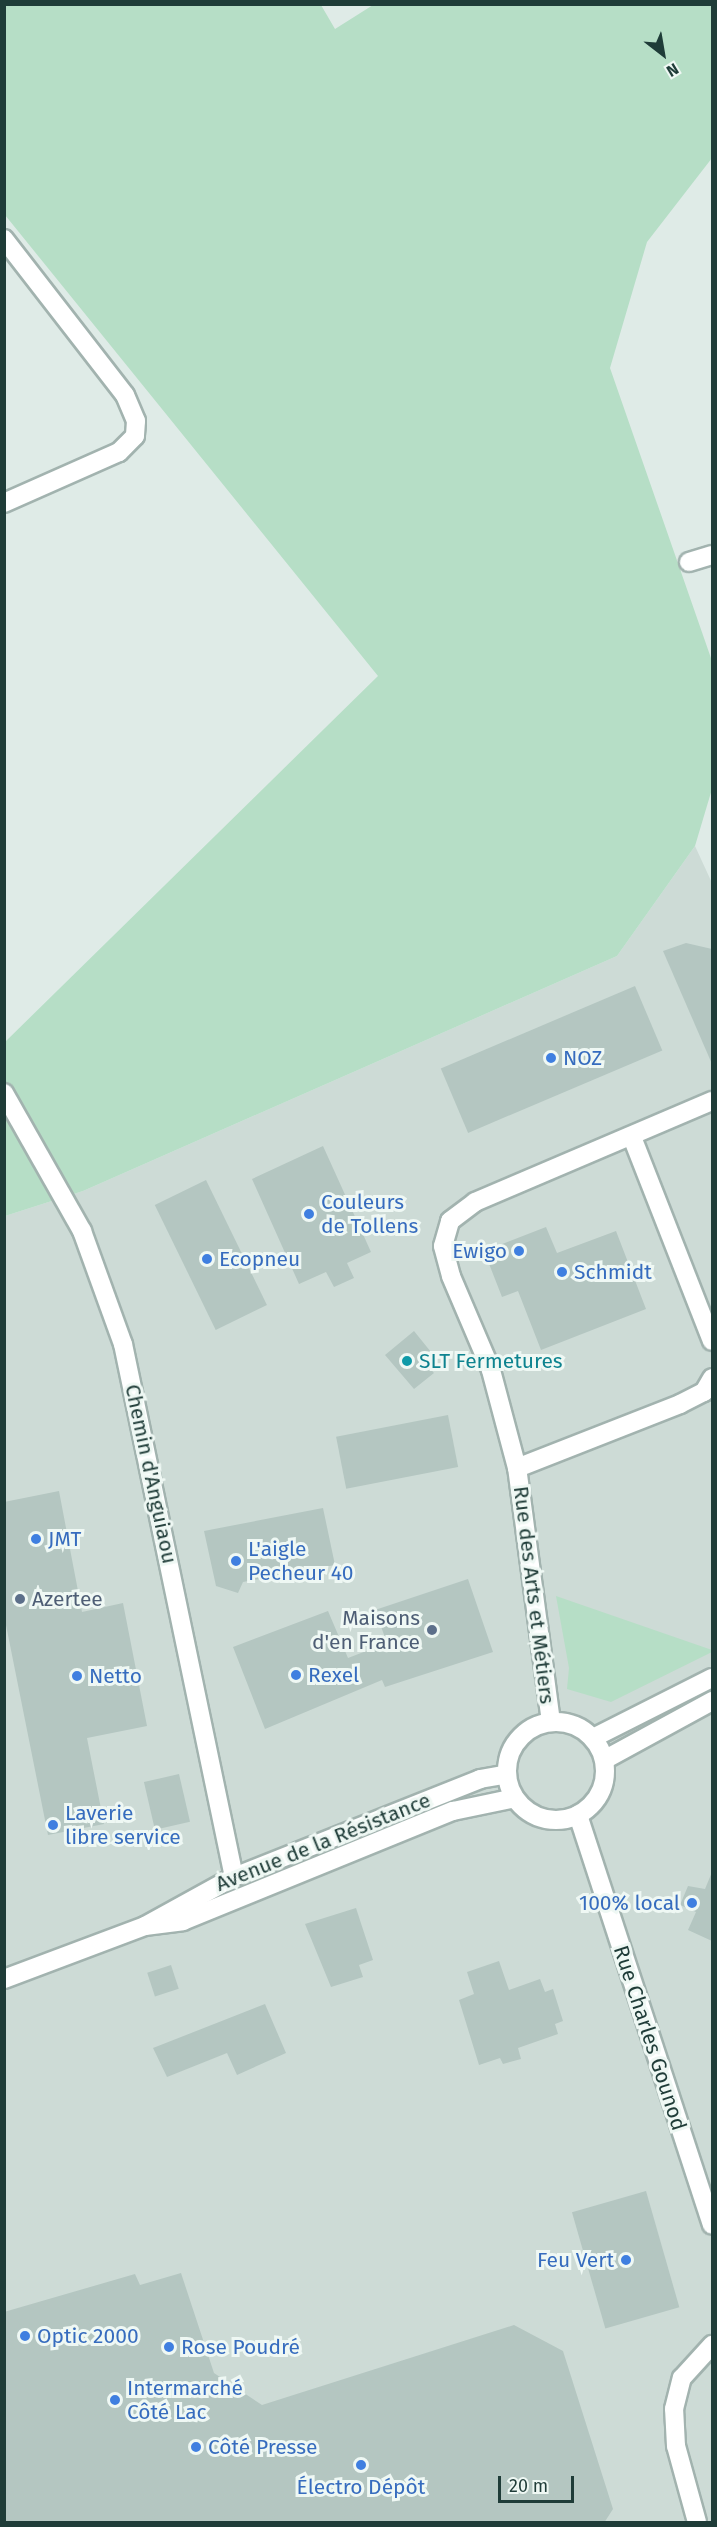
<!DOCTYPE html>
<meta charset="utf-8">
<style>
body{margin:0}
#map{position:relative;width:717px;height:2527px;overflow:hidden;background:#dfebe7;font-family:"Fira Sans",sans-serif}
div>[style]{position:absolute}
.built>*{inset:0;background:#cddbd6}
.green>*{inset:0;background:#b6dec6}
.building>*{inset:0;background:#b4c6c1;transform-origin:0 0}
.roads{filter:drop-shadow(2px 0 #a2b3af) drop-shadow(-2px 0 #a2b3af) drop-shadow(0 2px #a2b3af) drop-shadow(0 -2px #a2b3af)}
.minor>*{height:18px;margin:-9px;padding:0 9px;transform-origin:9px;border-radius:9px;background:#fff}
.secondary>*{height:18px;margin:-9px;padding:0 9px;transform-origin:9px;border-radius:9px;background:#fff}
.secondary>.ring{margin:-9px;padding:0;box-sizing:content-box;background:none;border:18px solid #fff;border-radius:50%}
.dots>*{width:16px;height:16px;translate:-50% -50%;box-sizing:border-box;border:3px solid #eff8f4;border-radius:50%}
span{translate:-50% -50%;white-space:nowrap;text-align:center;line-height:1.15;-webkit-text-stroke:6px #eff8f4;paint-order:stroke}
.shop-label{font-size:21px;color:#366cbe}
.left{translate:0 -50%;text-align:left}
.right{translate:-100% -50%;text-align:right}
.culture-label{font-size:21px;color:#0d838f}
.street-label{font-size:21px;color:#1f3c38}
.service-label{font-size:21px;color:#4e5e75}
.frame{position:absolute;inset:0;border:6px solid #1f3c38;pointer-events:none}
.north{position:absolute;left:633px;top:24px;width:60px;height:60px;-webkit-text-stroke:4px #eff8f4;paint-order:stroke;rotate:149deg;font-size:16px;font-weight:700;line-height:24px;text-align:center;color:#1f3c38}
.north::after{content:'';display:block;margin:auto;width:21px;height:27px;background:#1f3c38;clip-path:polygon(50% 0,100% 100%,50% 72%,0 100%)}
.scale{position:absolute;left:498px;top:2476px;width:76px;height:27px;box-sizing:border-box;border:3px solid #1f3c38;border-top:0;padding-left:8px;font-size:18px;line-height:21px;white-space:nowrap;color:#1f3c38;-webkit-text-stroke:4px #eff8f4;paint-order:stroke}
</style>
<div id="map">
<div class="built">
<i style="clip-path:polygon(695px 846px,712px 883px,712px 2522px,5px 2522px,5px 1216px,83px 1191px,617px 956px)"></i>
</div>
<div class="green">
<i style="clip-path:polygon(5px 5px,321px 5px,335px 29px,373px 5px,712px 5px,712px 158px,647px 242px,610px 368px,712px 661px,712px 789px,695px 846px,617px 956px,83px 1191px,5px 1216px,5px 1042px,378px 676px,5px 215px)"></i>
<i style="clip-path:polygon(556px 1596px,712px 1650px,712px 1652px,611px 1702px,567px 1689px,569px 1668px)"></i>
</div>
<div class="building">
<i style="clip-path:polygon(686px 943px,712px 949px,712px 1064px,663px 951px)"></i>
<i style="left:635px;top:986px;width:70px;height:211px;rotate:67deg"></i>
<i style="clip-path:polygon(323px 1146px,371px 1252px,347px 1263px,354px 1278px,334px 1287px,326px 1272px,299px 1284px,252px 1179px)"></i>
<i style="left:206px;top:1180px;width:139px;height:57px;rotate:64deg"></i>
<i style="clip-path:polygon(546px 1227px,557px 1253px,616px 1231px,646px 1309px,541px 1350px,518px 1291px,502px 1297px,484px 1251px)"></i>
<i style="clip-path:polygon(414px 1331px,435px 1357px,426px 1364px,434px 1373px,414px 1389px,385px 1355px)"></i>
<i style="left:448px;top:1415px;width:53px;height:114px;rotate:79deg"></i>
<i style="clip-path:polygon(59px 1491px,82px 1612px,123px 1603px,147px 1726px,87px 1738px,104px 1824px,48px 1835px,4px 1615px,4px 1502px)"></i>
<i style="clip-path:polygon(323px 1508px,335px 1565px,243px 1582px,238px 1593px,216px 1586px,204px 1531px)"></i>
<i style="clip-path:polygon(468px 1579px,493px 1652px,385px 1687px,382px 1680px,265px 1729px,233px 1647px,328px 1611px,348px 1658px,387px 1643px,375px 1610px)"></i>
<i style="left:179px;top:1774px;width:49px;height:36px;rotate:77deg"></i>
<i style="clip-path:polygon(712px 1872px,712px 1941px,688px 1930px,696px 1912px,680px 1905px,688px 1886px,705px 1889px)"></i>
<i style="clip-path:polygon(356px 1908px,373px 1960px,359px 1965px,363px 1977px,331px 1987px,305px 1924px)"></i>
<i style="clip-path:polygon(499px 1961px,509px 1990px,540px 1979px,545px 1992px,553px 1989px,563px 2021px,555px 2024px,558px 2034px,518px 2048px,521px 2059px,503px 2064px,500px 2058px,479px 2065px,459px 2000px,474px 1994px,467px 1972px)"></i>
<i style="left:171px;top:1965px;width:25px;height:25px;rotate:72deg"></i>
<i style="clip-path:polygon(265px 2004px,286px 2053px,237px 2075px,227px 2053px,167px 2077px,153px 2048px)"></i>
<i style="left:646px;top:2191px;width:121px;height:77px;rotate:74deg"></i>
<i style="clip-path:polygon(181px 2273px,214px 2373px,262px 2405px,514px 2325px,563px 2351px,613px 2509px,604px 2523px,4px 2523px,4px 2312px,135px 2274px,140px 2285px)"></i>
</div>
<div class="roads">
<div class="minor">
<i style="left:4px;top:239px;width:197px;rotate:52.2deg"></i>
<i style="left:125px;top:395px;width:28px;rotate:67deg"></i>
<i style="left:136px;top:421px;width:15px;rotate:94deg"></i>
<i style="left:135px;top:436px;width:23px;rotate:135deg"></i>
<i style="left:119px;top:452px;width:126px;rotate:156.1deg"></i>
<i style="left:689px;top:562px;width:24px;rotate:-17deg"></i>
<i style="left:4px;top:1093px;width:159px;rotate:60.5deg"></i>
<i style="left:82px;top:1231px;width:120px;rotate:70.1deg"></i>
<i style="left:123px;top:1344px;width:544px;rotate:78.24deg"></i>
<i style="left:632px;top:1137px;width:219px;rotate:68.6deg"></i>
<i style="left:517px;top:1468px;width:175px;rotate:-21.4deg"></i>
<i style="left:680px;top:1404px;width:27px;rotate:-27deg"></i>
<i style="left:704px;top:1392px;width:16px;rotate:-60deg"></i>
<i style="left:551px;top:1722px;width:256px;rotate:-97.6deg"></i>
<i style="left:517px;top:1468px;width:101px;rotate:-104.9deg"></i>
<i style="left:491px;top:1370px;width:102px;rotate:-113.1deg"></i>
<i style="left:451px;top:1276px;width:31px;rotate:-105deg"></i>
<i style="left:443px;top:1246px;width:26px;rotate:-74deg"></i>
<i style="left:450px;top:1221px;width:31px;rotate:-37deg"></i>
<i style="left:475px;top:1202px;width:258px;rotate:-23.1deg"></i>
<i style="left:578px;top:1815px;width:431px;rotate:71.9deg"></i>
<i style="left:697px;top:2522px;width:79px;rotate:-105.4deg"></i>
<i style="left:676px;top:2446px;width:37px;rotate:-93deg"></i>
<i style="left:674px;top:2409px;width:32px;rotate:-76deg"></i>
<i style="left:682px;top:2378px;width:45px;rotate:-47.7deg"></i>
</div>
<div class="secondary">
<i class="ring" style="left:507px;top:1722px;width:80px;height:80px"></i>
<i style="left:593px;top:1738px;width:133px;rotate:-26.8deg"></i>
<i style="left:604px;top:1760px;width:123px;rotate:-28.6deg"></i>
<i style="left:147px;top:1925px;width:99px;rotate:-28.9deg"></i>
<i style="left:234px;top:1877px;width:265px;rotate:-21.7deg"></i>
<i style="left:480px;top:1779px;width:27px;rotate:-10deg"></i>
<i style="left:4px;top:1979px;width:151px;rotate:-20.6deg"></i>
<i style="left:145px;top:1926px;width:38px;rotate:-7deg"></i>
<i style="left:183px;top:1921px;width:292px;rotate:-22.2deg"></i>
<i style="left:453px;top:1811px;width:63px;rotate:-11.8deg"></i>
</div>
</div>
<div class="dots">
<i style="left:551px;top:1058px;background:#3f7fe0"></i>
<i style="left:309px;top:1214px;background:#3f7fe0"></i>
<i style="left:519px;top:1251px;background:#3f7fe0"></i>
<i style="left:207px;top:1259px;background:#3f7fe0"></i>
<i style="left:562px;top:1272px;background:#3f7fe0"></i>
<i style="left:407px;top:1361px;background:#0f9aa8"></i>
<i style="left:36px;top:1539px;background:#3f7fe0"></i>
<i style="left:236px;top:1561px;background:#3f7fe0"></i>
<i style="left:20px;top:1599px;background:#5c6f8a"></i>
<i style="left:432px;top:1630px;background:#5c6f8a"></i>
<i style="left:296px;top:1675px;background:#3f7fe0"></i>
<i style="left:77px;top:1676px;background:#3f7fe0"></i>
<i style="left:53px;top:1825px;background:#3f7fe0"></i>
<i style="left:692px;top:1903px;background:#3f7fe0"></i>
<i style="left:626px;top:2260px;background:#3f7fe0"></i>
<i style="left:25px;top:2336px;background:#3f7fe0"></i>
<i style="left:169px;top:2347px;background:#3f7fe0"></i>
<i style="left:115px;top:2400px;background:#3f7fe0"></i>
<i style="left:196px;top:2447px;background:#3f7fe0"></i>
<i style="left:361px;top:2465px;background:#3f7fe0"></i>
</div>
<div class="shop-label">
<span class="left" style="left:563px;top:1058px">NOZ</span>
<span class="left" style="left:321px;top:1214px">Couleurs<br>de Tollens</span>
<span class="right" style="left:507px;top:1251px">Ewigo</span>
<span class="left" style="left:219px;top:1259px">Ecopneu</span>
<span class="left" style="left:574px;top:1272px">Schmidt</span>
<span class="left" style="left:48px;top:1539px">JMT</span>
<span class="left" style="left:248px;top:1561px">L'aigle<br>Pecheur 40</span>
<span class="left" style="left:308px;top:1675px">Rexel</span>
<span class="left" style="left:89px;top:1676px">Netto</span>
<span class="left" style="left:65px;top:1825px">Laverie<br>libre service</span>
<span class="right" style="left:680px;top:1903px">100% local</span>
<span class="right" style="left:614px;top:2260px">Feu Vert</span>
<span class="left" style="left:37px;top:2336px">Optic 2000</span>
<span class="left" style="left:181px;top:2347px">Rose Poudré</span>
<span class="left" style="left:127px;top:2400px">Intermarché<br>Côté Lac</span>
<span class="left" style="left:208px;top:2447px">Côté Presse</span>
<span style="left:361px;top:2487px">Électro Dépôt</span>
</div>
<div class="culture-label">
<span class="left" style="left:419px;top:1361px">SLT Fermetures</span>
</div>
<div class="street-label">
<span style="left:151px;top:1474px;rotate:78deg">Chemin d'Anguiaou</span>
<span style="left:534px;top:1595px;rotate:83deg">Rue des Arts et Métiers</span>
<span style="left:323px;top:1842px;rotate:-22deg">Avenue de la Résistance</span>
<span style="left:650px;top:2038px;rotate:72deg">Rue Charles Gounod</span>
</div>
<div class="service-label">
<span class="left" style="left:32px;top:1599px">Azertee</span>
<span class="right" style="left:420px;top:1630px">Maisons<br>d'en France</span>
</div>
<div class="frame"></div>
<div class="north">N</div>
<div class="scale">20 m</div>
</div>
